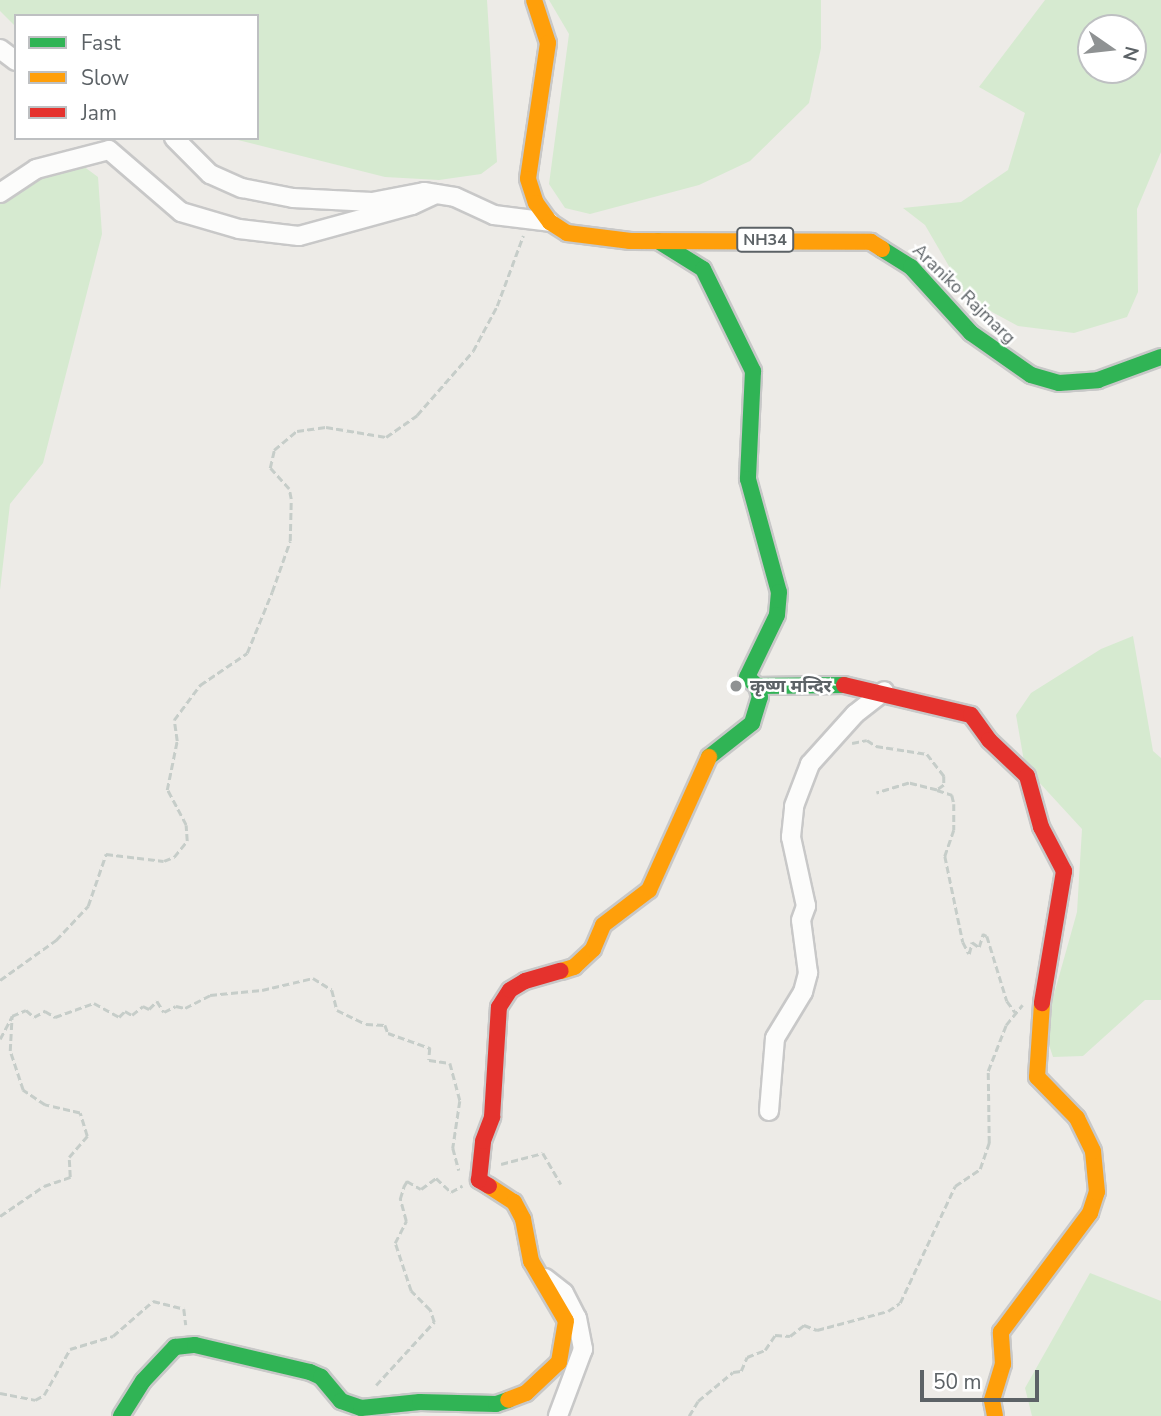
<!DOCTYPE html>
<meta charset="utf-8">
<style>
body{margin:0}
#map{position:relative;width:1161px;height:1416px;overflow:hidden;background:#edebe7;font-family:"Nunito Sans","Noto Sans Devanagari",sans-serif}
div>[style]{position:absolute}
.green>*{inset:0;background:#d6ead0}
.path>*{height:2.5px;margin-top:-1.25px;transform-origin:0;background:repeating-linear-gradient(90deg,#c6cdc9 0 7px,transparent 0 10.5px)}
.roads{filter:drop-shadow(2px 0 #c8c8c8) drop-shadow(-2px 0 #c8c8c8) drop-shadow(0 2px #c8c8c8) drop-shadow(0 -2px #c8c8c8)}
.street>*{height:18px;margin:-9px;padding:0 9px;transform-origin:9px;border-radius:9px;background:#fcfcfb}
.fast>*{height:16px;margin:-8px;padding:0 8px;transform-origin:8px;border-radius:8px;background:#30b455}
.slow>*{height:16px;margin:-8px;padding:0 8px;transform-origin:8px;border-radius:8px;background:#ff9f0a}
.jam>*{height:16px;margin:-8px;padding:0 8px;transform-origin:8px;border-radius:8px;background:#e5322d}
.dots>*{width:19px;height:19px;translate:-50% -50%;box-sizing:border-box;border:4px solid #fff;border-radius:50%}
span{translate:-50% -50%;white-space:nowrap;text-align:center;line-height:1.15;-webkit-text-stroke:5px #fff;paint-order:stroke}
.shield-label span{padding:2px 5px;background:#fff;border:2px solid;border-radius:5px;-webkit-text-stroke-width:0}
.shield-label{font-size:16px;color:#5c6266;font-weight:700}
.street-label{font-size:18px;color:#5c6266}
.poi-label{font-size:18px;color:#5c6266;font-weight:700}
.left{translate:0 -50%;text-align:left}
.legend{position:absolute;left:14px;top:14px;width:245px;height:126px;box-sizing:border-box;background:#fff;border:2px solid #bec0c2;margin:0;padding:9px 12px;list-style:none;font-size:21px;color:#5c6266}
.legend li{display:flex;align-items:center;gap:14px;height:35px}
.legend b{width:35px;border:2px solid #bec0c2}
.north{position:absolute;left:1077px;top:14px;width:70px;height:70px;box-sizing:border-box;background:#fff;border:2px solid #bec0c2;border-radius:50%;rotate:104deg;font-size:19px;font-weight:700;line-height:28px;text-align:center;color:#5c6266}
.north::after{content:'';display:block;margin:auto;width:24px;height:32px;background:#8f9293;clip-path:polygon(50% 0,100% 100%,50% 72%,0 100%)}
.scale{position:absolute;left:920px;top:1370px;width:119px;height:32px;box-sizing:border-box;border:4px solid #5c6266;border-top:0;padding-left:9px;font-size:21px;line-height:24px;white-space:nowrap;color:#5c6266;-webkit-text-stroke:5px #fff;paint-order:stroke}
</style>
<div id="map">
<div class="green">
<i style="clip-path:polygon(0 0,487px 0,497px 162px,481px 174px,439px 180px,385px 177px,230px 138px,257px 138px,257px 16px,16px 16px,16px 27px,0 11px)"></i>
<i style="clip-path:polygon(549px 0,821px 0,821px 48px,809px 103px,750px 161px,699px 185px,590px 214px,565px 208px,549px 184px,569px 34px)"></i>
<i style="clip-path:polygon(evenodd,1045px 0,1161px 0,1161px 152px,1137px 209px,1138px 292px,1127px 317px,1074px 333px,1018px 326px,968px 299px,925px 225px,903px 208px,961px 202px,1008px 170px,1025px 113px,979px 87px,1045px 0,1091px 28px,1133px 28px,1133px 70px,1091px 70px,1091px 28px)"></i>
<i style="clip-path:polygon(75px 160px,98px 177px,102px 234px,43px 463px,10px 504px,0 590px,0 195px)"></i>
<i style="clip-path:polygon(1133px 636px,1153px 751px,1161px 758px,1161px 1000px,1145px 1000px,1083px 1056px,1053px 1057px,1044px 1030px,1077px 912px,1082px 829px,1025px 767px,1016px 715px,1031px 693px,1101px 649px)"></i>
<i style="clip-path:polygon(1090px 1273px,1161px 1301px,1161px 1416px,1032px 1416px,1025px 1388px)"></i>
</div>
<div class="path">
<i style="left:852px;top:743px;width:15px;rotate:-11deg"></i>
<i style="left:867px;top:740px;width:11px;rotate:34deg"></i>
<i style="left:876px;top:746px;width:52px;rotate:8.9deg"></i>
<i style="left:927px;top:754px;width:28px;rotate:52deg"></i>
<i style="left:944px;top:776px;width:9px;rotate:90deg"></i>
<i style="left:944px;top:785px;width:9px;rotate:144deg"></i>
<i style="left:937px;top:790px;width:29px;rotate:-166deg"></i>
<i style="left:909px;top:783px;width:34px;rotate:163deg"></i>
<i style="left:937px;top:790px;width:16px;rotate:18deg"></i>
<i style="left:952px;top:795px;width:9px;rotate:77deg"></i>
<i style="left:954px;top:804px;width:26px;rotate:90deg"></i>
<i style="left:954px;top:830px;width:28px;rotate:109deg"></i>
<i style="left:945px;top:856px;width:88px;rotate:78.2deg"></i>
<i style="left:963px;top:942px;width:13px;rotate:63deg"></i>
<i style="left:969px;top:954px;width:12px;rotate:-76deg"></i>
<i style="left:972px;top:942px;width:9px;rotate:36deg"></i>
<i style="left:979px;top:947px;width:14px;rotate:-73deg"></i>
<i style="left:983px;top:934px;width:4px;rotate:27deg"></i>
<i style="left:987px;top:936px;width:68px;rotate:72.9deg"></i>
<i style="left:1007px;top:1001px;width:14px;rotate:54deg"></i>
<i style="left:0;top:980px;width:69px;rotate:-35.5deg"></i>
<i style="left:56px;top:940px;width:47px;rotate:-46.7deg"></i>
<i style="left:88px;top:906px;width:55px;rotate:-70.9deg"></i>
<i style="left:106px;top:854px;width:58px;rotate:6.9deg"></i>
<i style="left:164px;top:861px;width:11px;rotate:-22deg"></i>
<i style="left:174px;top:857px;width:21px;rotate:-51deg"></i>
<i style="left:187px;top:841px;width:16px;rotate:-94deg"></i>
<i style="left:186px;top:825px;width:40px;rotate:-118deg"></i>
<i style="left:167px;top:790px;width:50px;rotate:-78.5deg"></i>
<i style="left:177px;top:741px;width:21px;rotate:-98deg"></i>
<i style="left:174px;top:720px;width:44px;rotate:-53.4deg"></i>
<i style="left:200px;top:685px;width:57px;rotate:-34.2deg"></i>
<i style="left:247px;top:653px;width:66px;rotate:-67.7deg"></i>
<i style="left:272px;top:592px;width:54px;rotate:-70.6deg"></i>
<i style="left:290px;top:541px;width:42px;rotate:-88.6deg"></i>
<i style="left:291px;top:499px;width:10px;rotate:-101deg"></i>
<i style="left:289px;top:489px;width:28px;rotate:-132deg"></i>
<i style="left:270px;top:468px;width:18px;rotate:-77deg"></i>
<i style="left:274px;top:450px;width:30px;rotate:-40deg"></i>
<i style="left:297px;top:431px;width:29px;rotate:-8deg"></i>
<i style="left:326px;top:427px;width:61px;rotate:9.5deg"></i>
<i style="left:386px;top:437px;width:38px;rotate:-35deg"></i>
<i style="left:417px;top:415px;width:85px;rotate:-48.8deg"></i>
<i style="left:473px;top:351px;width:51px;rotate:-61.9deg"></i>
<i style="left:497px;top:306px;width:75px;rotate:-69.6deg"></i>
<i style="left:0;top:1039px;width:26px;rotate:-62deg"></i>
<i style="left:12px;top:1016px;width:15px;rotate:-23deg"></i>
<i style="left:26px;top:1010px;width:11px;rotate:41deg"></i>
<i style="left:34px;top:1017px;width:13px;rotate:-29deg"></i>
<i style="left:45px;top:1011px;width:12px;rotate:31deg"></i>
<i style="left:55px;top:1017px;width:41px;rotate:-19.7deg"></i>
<i style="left:94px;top:1003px;width:29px;rotate:29deg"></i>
<i style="left:119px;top:1017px;width:8px;rotate:-45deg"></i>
<i style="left:125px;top:1011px;width:8px;rotate:30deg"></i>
<i style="left:132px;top:1015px;width:14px;rotate:-39deg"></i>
<i style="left:143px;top:1006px;width:7px;rotate:27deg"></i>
<i style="left:149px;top:1009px;width:11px;rotate:-45deg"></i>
<i style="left:157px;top:1001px;width:13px;rotate:58deg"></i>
<i style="left:164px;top:1012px;width:13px;rotate:-27deg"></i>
<i style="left:176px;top:1006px;width:9px;rotate:13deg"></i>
<i style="left:185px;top:1008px;width:28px;rotate:-27deg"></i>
<i style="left:210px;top:995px;width:52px;rotate:-5.5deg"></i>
<i style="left:262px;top:990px;width:52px;rotate:-13.2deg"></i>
<i style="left:313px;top:978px;width:22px;rotate:32deg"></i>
<i style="left:332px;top:990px;width:21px;rotate:76deg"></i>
<i style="left:337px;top:1010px;width:32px;rotate:26deg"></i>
<i style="left:366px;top:1024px;width:19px;rotate:3deg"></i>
<i style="left:385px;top:1025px;width:9px;rotate:69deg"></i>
<i style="left:388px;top:1033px;width:45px;rotate:19.7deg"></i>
<i style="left:430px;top:1048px;width:12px;rotate:95deg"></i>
<i style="left:429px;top:1060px;width:21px;rotate:8deg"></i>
<i style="left:450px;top:1063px;width:39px;rotate:75deg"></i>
<i style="left:460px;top:1101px;width:48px;rotate:98.5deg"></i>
<i style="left:453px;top:1148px;width:23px;rotate:75deg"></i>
<i style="left:501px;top:1164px;width:43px;rotate:-14.7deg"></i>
<i style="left:543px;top:1153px;width:36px;rotate:60deg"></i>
<i style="left:0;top:1216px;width:53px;rotate:-34.3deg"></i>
<i style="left:44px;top:1186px;width:28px;rotate:-19deg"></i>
<i style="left:70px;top:1177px;width:20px;rotate:-93deg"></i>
<i style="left:69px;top:1157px;width:28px;rotate:-49deg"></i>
<i style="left:87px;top:1136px;width:24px;rotate:-107deg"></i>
<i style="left:80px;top:1113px;width:36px;rotate:-167deg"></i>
<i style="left:45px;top:1105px;width:27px;rotate:-146deg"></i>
<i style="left:23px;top:1090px;width:41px;rotate:-108.4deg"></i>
<i style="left:10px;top:1051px;width:35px;rotate:-87deg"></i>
<i style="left:376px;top:1385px;width:86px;rotate:-47.4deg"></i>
<i style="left:434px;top:1322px;width:13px;rotate:-108deg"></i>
<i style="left:430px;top:1310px;width:27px;rotate:-135deg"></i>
<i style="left:411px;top:1291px;width:51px;rotate:-108.4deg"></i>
<i style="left:395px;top:1243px;width:25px;rotate:-63deg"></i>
<i style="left:406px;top:1221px;width:23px;rotate:-105deg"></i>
<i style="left:400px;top:1199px;width:14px;rotate:-73deg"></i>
<i style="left:404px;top:1186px;width:6px;rotate:-59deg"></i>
<i style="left:407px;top:1181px;width:16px;rotate:30deg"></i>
<i style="left:421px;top:1189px;width:19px;rotate:-36deg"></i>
<i style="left:436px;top:1178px;width:21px;rotate:43deg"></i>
<i style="left:451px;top:1192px;width:13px;rotate:-29deg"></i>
<i style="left:0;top:1393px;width:36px;rotate:11deg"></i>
<i style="left:35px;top:1400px;width:10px;rotate:-29deg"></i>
<i style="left:44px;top:1395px;width:53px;rotate:-60.5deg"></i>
<i style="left:70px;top:1349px;width:45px;rotate:-16.8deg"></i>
<i style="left:113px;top:1336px;width:53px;rotate:-41.2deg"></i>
<i style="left:153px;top:1301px;width:32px;rotate:14deg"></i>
<i style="left:184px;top:1309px;width:16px;rotate:83deg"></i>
<i style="left:689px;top:1416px;width:17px;rotate:-59deg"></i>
<i style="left:698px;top:1401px;width:45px;rotate:-39.6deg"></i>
<i style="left:733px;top:1372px;width:8px;rotate:-7deg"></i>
<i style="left:741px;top:1371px;width:15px;rotate:-67deg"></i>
<i style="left:747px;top:1357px;width:19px;rotate:-21deg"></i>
<i style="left:765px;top:1350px;width:18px;rotate:-56deg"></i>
<i style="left:775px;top:1335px;width:15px;rotate:4deg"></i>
<i style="left:790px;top:1336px;width:18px;rotate:-38deg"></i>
<i style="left:804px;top:1325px;width:14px;rotate:21deg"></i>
<i style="left:817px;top:1330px;width:73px;rotate:-15deg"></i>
<i style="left:888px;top:1311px;width:14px;rotate:-34deg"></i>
<i style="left:900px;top:1303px;width:129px;rotate:-64.8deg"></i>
<i style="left:955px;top:1186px;width:30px;rotate:-34deg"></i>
<i style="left:980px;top:1169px;width:28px;rotate:-71deg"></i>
<i style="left:989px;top:1143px;width:72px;rotate:-90.8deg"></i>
<i style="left:988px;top:1071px;width:49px;rotate:-68.6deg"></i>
<i style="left:1006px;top:1025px;width:26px;rotate:-51deg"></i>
</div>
<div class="roads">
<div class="street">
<i style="left:0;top:49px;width:20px;rotate:37deg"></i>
<i style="left:174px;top:138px;width:51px;rotate:45deg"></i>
<i style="left:210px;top:174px;width:35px;rotate:24deg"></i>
<i style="left:242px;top:188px;width:52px;rotate:11.1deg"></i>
<i style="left:293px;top:198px;width:79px;rotate:2.9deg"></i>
<i style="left:372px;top:202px;width:53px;rotate:-10.9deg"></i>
<i style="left:424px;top:192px;width:31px;rotate:9deg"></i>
<i style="left:455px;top:197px;width:43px;rotate:24.8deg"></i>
<i style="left:494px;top:215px;width:56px;rotate:7.1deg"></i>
<i style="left:0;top:193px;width:43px;rotate:-33.7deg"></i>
<i style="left:36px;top:169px;width:75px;rotate:-14.6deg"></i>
<i style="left:109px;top:150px;width:95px;rotate:40.7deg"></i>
<i style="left:181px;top:212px;width:60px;rotate:16.3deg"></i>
<i style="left:239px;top:229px;width:60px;rotate:6.7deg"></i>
<i style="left:299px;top:236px;width:117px;rotate:-15.3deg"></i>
<i style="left:412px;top:205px;width:26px;rotate:-25deg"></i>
<i style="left:769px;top:1111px;width:73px;rotate:-85.3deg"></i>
<i style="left:775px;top:1038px;width:54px;rotate:-58.7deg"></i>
<i style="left:803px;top:992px;width:20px;rotate:-75deg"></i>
<i style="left:808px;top:973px;width:53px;rotate:-97.5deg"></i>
<i style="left:801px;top:920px;width:15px;rotate:-70deg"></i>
<i style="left:806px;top:906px;width:71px;rotate:-102.3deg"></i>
<i style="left:791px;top:837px;width:31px;rotate:-84deg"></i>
<i style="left:794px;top:806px;width:45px;rotate:-69.1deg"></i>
<i style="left:810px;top:764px;width:67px;rotate:-48deg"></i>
<i style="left:855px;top:714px;width:37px;rotate:-38deg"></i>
<i style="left:545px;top:1278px;width:24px;rotate:38deg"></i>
<i style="left:564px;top:1293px;width:28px;rotate:63deg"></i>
<i style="left:577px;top:1318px;width:32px;rotate:79deg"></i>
<i style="left:583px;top:1349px;width:72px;rotate:110.5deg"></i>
</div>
<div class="fast">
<i style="left:658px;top:241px;width:53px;rotate:31.9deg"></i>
<i style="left:703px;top:269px;width:114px;rotate:63.9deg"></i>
<i style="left:753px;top:371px;width:108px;rotate:92.7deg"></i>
<i style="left:748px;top:479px;width:117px;rotate:74.7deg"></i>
<i style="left:779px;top:592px;width:23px;rotate:95deg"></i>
<i style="left:777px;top:615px;width:69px;rotate:115.8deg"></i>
<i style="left:747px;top:677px;width:13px;rotate:42deg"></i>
<i style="left:757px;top:686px;width:87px;rotate:-0.7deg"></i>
<i style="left:882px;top:249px;width:34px;rotate:32deg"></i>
<i style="left:911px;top:267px;width:89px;rotate:47.7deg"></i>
<i style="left:971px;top:333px;width:73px;rotate:35deg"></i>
<i style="left:1031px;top:375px;width:29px;rotate:16deg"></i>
<i style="left:1059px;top:383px;width:39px;rotate:-4deg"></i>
<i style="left:1098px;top:380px;width:67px;rotate:-20.1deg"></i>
<i style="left:709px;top:757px;width:55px;rotate:-38.3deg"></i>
<i style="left:752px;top:723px;width:27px;rotate:-73deg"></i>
<i style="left:760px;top:697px;width:11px;rotate:-105deg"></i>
<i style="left:121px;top:1416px;width:41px;rotate:-57.8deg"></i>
<i style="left:143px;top:1381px;width:47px;rotate:-46.7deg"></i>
<i style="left:175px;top:1347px;width:20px;rotate:-6deg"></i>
<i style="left:195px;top:1345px;width:118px;rotate:13.2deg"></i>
<i style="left:310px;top:1372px;width:12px;rotate:24deg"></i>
<i style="left:321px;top:1377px;width:31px;rotate:50deg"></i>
<i style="left:341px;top:1401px;width:21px;rotate:19deg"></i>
<i style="left:361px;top:1408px;width:59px;rotate:-5.8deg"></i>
<i style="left:420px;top:1402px;width:76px;rotate:1.5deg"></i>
<i style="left:496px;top:1404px;width:13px;rotate:-18deg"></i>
</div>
<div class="slow">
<i style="left:534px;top:0;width:45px;rotate:72deg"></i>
<i style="left:548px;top:43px;width:137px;rotate:98.4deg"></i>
<i style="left:528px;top:179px;width:25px;rotate:72deg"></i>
<i style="left:536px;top:203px;width:24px;rotate:54deg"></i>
<i style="left:550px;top:222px;width:20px;rotate:33deg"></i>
<i style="left:567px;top:233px;width:64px;rotate:7.2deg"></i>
<i style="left:630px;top:241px;width:241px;rotate:0.2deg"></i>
<i style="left:871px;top:242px;width:13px;rotate:32deg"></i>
<i style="left:561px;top:971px;width:14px;rotate:-17deg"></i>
<i style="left:574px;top:967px;width:26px;rotate:-43deg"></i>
<i style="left:593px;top:949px;width:26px;rotate:-67deg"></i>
<i style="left:603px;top:925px;width:58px;rotate:-37.3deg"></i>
<i style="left:649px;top:890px;width:146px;rotate:-65.7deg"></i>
<i style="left:489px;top:1186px;width:30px;rotate:33deg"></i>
<i style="left:514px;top:1202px;width:19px;rotate:62deg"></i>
<i style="left:523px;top:1219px;width:43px;rotate:79.2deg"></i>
<i style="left:531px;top:1261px;width:69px;rotate:59.7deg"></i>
<i style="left:566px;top:1321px;width:42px;rotate:99.7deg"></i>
<i style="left:559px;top:1362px;width:45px;rotate:136.8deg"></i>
<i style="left:526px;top:1393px;width:19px;rotate:159deg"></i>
<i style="left:995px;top:1416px;width:16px;rotate:-101deg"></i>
<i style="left:992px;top:1400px;width:38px;rotate:-73deg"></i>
<i style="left:1003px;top:1364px;width:32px;rotate:-94deg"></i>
<i style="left:1001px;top:1332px;width:149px;rotate:-53.2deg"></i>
<i style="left:1090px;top:1213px;width:22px;rotate:-72deg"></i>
<i style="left:1097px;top:1192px;width:41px;rotate:-95.6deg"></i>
<i style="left:1093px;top:1151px;width:37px;rotate:-116deg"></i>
<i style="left:1077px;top:1118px;width:57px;rotate:-134.3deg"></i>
<i style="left:1037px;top:1077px;width:74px;rotate:-86.1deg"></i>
</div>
<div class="jam">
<i style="left:844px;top:685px;width:130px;rotate:13.3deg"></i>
<i style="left:971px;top:715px;width:31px;rotate:54deg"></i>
<i style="left:989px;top:740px;width:52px;rotate:43.5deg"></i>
<i style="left:1027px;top:776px;width:53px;rotate:74.6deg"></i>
<i style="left:1041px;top:827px;width:50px;rotate:62.4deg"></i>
<i style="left:1064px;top:871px;width:134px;rotate:99.5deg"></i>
<i style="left:489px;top:1186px;width:12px;rotate:-149deg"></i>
<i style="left:479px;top:1180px;width:39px;rotate:-84deg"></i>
<i style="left:483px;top:1141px;width:26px;rotate:-69deg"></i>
<i style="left:492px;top:1117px;width:110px;rotate:-86.4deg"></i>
<i style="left:499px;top:1007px;width:20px;rotate:-57deg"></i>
<i style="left:510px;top:990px;width:17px;rotate:-31deg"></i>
<i style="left:525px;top:981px;width:37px;rotate:-16deg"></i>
</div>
</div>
<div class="dots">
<i style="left:736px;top:686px;background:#8f9293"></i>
</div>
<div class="shield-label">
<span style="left:765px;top:240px">NH34</span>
</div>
<div class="street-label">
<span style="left:964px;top:294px;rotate:44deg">Araniko Rajmarg</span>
</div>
<div class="poi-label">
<span class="left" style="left:750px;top:686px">कृष्ण मन्दिर</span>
</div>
<ul class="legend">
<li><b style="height:9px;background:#30b455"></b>Fast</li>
<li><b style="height:9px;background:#ff9f0a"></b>Slow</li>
<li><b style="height:9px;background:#e5322d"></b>Jam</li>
</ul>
<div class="north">N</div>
<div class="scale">50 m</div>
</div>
